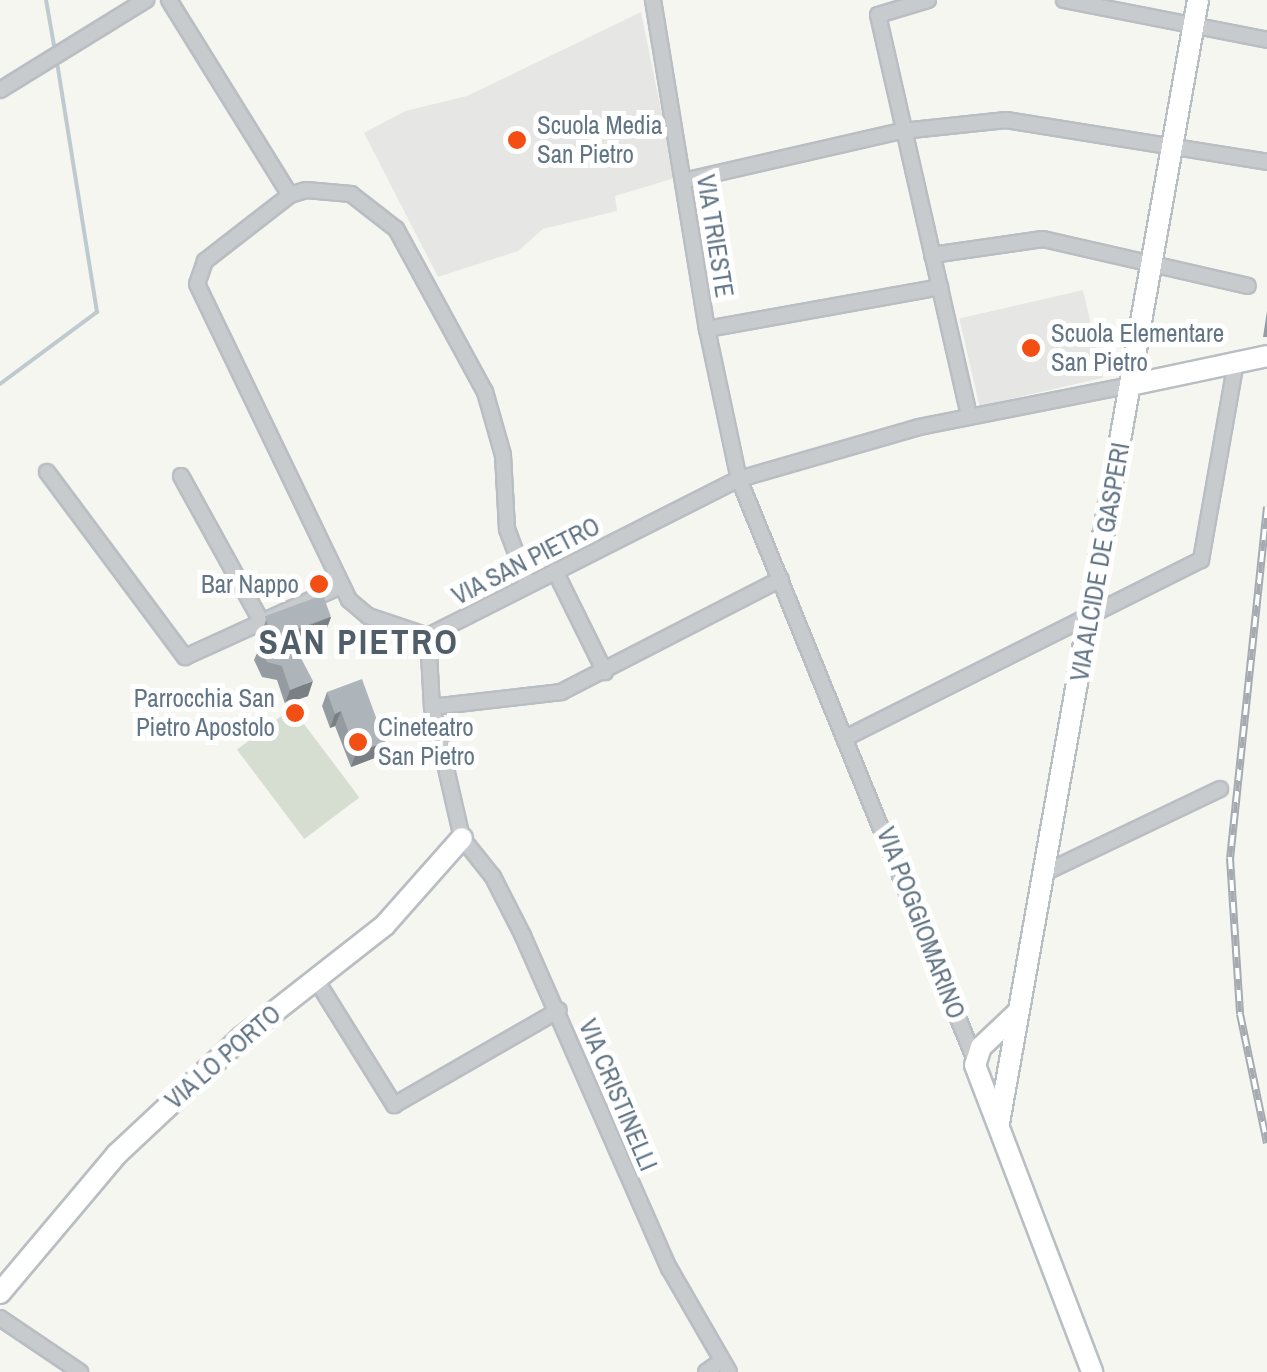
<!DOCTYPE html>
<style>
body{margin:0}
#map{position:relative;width:1267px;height:1372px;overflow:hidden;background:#f6f6f1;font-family:"Archivo Narrow",sans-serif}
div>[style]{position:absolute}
.built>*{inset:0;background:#e6e7e5;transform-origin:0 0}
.green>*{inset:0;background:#d6ded2;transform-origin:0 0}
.stream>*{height:4px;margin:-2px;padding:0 2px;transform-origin:2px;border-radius:2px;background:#becacf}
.roads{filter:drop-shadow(2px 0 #b9bec3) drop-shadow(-2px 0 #b9bec3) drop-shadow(0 2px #b9bec3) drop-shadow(0 -2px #b9bec3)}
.street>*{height:14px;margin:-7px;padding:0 7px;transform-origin:7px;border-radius:7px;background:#c8cbce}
.secondary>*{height:20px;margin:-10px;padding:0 10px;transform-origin:10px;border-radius:10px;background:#fff}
.rail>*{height:8px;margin-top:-4px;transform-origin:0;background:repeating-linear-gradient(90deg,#fff 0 11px,#a5abb1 0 22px);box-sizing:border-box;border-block:2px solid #a5abb1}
.wall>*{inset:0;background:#959ca1}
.shaded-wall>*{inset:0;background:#797f83}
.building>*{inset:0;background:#adb5bb;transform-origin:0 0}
.dots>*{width:28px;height:28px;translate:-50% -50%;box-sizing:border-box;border:5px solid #fff;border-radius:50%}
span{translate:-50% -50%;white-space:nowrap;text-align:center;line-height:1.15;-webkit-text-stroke:10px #fff;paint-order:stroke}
.poi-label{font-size:25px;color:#627586}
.left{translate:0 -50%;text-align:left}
.right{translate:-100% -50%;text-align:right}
.street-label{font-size:25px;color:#627586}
.district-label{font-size:35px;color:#505e6a;font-weight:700;letter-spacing:2.5px}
</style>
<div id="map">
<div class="built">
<i style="clip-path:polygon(641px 12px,675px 178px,615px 196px,617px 211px,543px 229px,518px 251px,438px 277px,364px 133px,405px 111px,467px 96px)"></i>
<i style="left:1083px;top:290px;width:90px;height:127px;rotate:77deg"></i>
</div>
<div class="green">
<i style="left:292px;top:708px;width:112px;height:69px;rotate:53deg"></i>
</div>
<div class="stream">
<i style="left:46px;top:0;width:52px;rotate:80deg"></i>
<i style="left:0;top:384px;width:121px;rotate:-36.6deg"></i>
<i style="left:97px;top:312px;width:254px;rotate:-99.1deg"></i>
</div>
<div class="roads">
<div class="street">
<i style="left:169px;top:0;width:229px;rotate:58.2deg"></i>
<i style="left:653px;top:0;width:333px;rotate:80.7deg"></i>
<i style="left:707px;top:329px;width:153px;rotate:78deg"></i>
<i style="left:739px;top:479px;width:627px;rotate:67.89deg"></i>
<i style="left:928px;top:0;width:52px;rotate:163.3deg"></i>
<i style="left:878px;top:15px;width:411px;rotate:77.2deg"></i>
<i style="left:1064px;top:0;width:207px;rotate:11.1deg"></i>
<i style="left:0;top:90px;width:172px;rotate:-31.7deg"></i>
<i style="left:683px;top:181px;width:225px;rotate:-12.9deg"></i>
<i style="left:902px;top:131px;width:105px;rotate:-6deg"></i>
<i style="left:1006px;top:120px;width:264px;rotate:9.1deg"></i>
<i style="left:932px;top:255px;width:112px;rotate:-8.2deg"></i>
<i style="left:1043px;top:239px;width:210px;rotate:12.9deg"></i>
<i style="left:707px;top:329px;width:237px;rotate:-10.2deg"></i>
<i style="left:47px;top:472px;width:231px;rotate:53.3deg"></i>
<i style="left:185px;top:657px;width:171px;rotate:-24.5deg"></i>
<i style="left:181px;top:476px;width:166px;rotate:61.1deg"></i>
<i style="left:555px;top:571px;width:113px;rotate:63.7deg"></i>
<i style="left:528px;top:585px;width:60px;rotate:-110.6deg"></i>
<i style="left:507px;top:529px;width:74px;rotate:-93.1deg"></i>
<i style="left:503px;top:455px;width:66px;rotate:-105.9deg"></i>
<i style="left:485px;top:392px;width:186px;rotate:-118.6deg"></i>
<i style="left:396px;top:229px;width:57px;rotate:-142.1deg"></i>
<i style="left:351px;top:194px;width:45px;rotate:-174.9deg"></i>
<i style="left:306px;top:190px;width:17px;rotate:163deg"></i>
<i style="left:290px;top:195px;width:108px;rotate:142.2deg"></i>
<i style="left:205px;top:261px;width:24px;rotate:109deg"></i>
<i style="left:197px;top:284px;width:351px;rotate:64.3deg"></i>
<i style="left:349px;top:600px;width:25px;rotate:40deg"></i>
<i style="left:368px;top:616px;width:63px;rotate:18.4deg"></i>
<i style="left:428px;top:636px;width:348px;rotate:-26.8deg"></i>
<i style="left:739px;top:479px;width:187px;rotate:-16.1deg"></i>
<i style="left:919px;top:427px;width:216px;rotate:-11.2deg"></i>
<i style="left:428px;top:636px;width:71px;rotate:86.8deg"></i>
<i style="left:432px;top:707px;width:134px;rotate:77.1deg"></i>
<i style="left:462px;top:838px;width:50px;rotate:51.5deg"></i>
<i style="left:493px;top:877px;width:66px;rotate:63deg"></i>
<i style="left:523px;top:936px;width:363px;rotate:66.3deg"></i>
<i style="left:669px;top:1268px;width:120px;rotate:60deg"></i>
<i style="left:432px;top:707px;width:130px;rotate:-6.6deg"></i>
<i style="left:561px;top:692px;width:247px;rotate:-27.2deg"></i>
<i style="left:845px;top:738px;width:398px;rotate:-26.6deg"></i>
<i style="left:1201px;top:560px;width:202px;rotate:-80deg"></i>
<i style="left:1044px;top:873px;width:195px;rotate:-25.5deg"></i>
<i style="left:315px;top:978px;width:150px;rotate:58.1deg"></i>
<i style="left:394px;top:1105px;width:190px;rotate:-29.9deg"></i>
<i style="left:0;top:1318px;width:97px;rotate:34deg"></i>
<i style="left:706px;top:1372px;width:19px;rotate:-35deg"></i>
</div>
<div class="secondary">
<i style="left:1131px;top:385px;width:139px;rotate:-12deg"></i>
<i style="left:1016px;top:1014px;width:48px;rotate:136.7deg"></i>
<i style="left:981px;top:1047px;width:19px;rotate:108deg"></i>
<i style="left:975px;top:1065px;width:329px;rotate:69.1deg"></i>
<i style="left:999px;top:1123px;width:1140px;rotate:-79.95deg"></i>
<i style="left:0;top:1293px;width:182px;rotate:-49.9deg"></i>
<i style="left:117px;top:1154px;width:170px;rotate:-43.1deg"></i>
<i style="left:241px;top:1038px;width:183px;rotate:-38.1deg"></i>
<i style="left:385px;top:925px;width:116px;rotate:-48.5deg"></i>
</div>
</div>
<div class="rail">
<i style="left:1267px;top:507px;width:353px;rotate:96deg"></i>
<i style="left:1230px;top:858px;width:156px;rotate:86.3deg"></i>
<i style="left:1240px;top:1014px;width:132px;rotate:78.2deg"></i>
</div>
<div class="wall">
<i style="clip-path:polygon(1267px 311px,1267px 337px,1263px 337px)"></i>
<i style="clip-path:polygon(331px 617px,324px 636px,296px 647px,308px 696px,285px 704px,277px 680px,262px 677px,254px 660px,260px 646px,262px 645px,259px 639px,266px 620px)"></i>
<i style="clip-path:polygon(327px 692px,385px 742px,380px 756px,351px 767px,335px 726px,330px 728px,322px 706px)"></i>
</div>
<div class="shaded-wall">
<i style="clip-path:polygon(331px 617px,324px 636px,268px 658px,275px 639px)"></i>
<i style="clip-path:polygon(313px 681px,308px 696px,285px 704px,290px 690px)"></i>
<i style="clip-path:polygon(341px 711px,335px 726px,330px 728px,335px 714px)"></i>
<i style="clip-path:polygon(385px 742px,380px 756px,351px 767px,356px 753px)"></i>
</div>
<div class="building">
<i style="left:323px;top:595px;width:23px;height:62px;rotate:70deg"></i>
<i style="clip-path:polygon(290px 637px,313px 681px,290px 690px,282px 666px,267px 662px,260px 646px)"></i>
<i style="clip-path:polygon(362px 679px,385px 742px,356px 753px,341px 711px,335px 714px,327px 692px)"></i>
</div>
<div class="dots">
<i style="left:517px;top:140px;background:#f34e14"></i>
<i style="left:1031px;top:348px;background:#f34e14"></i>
<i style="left:319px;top:584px;background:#f34e14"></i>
<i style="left:295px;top:713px;background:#f34e14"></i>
<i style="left:358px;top:742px;background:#f34e14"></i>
</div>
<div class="poi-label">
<span class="left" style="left:537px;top:140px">Scuola Media<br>San Pietro</span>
<span class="left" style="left:1051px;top:348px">Scuola Elementare<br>San Pietro</span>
<span class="right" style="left:299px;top:584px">Bar Nappo</span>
<span class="right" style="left:275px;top:713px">Parrocchia San<br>Pietro Apostolo</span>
<span class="left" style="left:378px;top:742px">Cineteatro<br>San Pietro</span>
</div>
<div class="street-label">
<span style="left:715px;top:236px;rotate:81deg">VIA TRIESTE</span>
<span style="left:526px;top:561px;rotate:-27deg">VIA SAN PIETRO</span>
<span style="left:1100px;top:562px;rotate:-80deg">VIA ALCIDE DE GASPERI</span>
<span style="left:921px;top:923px;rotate:69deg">VIA POGGIOMARINO</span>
<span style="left:223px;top:1057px;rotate:-41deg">VIA LO PORTO</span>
<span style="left:618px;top:1095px;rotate:67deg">VIA CRISTINELLI</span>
</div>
<div class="district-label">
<span style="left:359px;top:642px">SAN PIETRO</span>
</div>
</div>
